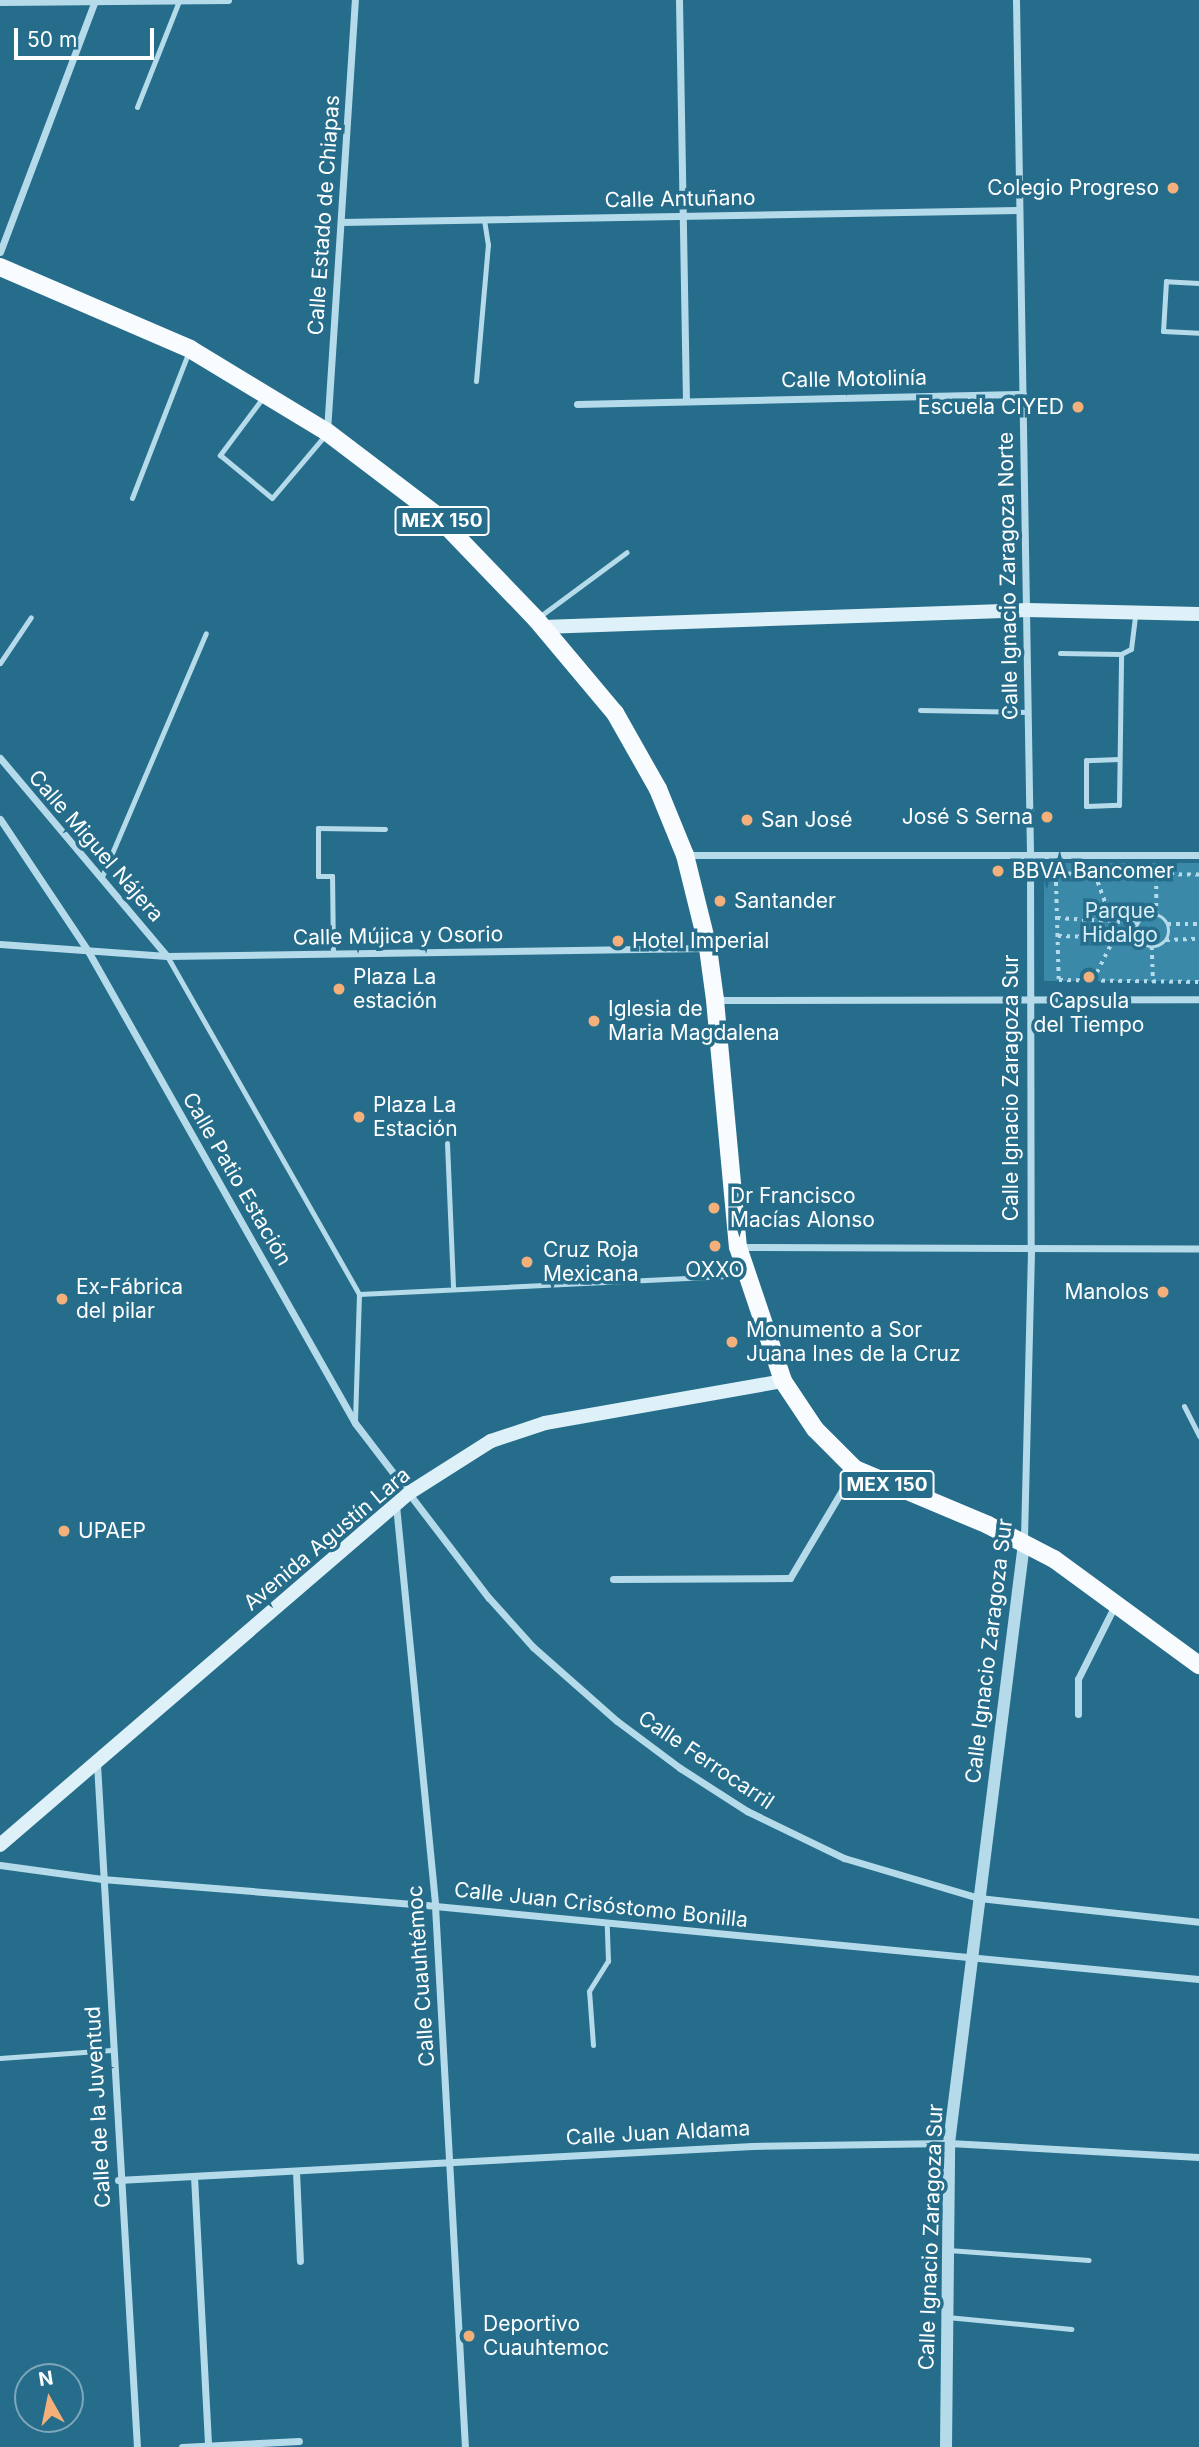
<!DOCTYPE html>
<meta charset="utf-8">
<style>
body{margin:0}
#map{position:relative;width:1199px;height:2447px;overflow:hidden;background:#266d8b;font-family:Inter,sans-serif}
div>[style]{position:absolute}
.green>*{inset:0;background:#3b89a8;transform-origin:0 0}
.path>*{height:3.5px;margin-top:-1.75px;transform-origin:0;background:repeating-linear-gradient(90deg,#b5dbea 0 3.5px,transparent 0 8.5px)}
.path>.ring{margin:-1.75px;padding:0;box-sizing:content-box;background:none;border:3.5px solid #b5dbea;border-radius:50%}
.service>*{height:5px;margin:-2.5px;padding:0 2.5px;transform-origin:2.5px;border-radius:2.5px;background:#b5dbea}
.minor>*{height:7px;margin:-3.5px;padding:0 3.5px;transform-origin:3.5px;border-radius:3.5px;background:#b5dbea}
.tertiary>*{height:12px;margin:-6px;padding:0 6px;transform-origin:6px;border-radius:6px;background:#b5dbea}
.secondary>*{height:14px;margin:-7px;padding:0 7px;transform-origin:7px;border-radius:7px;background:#dff1f8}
.primary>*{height:18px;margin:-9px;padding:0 9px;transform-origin:9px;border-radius:9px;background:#f8fcfe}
.dots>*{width:19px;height:19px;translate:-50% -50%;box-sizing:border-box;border:4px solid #266d8b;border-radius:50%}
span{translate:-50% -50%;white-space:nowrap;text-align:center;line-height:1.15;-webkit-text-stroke:7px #266d8b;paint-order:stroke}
.shield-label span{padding:2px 5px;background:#266d8b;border:2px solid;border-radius:5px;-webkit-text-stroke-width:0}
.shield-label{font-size:19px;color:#fff;font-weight:700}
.poi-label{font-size:21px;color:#fff}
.right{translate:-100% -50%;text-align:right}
.left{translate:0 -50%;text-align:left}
.street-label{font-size:21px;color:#fff}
.park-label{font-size:21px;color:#d9eff8}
.north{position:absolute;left:14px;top:2363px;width:70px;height:70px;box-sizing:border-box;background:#266d8b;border:2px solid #7da7b9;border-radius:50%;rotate:351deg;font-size:19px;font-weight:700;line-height:28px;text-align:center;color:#fff}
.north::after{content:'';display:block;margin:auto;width:24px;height:32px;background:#f3b07a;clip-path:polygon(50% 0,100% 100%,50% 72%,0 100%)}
.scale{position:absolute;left:14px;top:28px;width:140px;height:32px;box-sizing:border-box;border:4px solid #fff;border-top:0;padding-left:9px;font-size:21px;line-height:24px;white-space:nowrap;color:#fff;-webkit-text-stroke:5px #266d8b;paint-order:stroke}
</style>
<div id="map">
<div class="green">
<i style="left:1199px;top:863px;width:118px;height:155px;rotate:90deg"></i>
</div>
<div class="path">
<i style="left:1095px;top:874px;width:50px;rotate:70.1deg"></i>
<i style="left:1199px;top:875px;width:143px;rotate:-179.6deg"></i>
<i style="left:1056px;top:874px;width:106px;rotate:88.4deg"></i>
<i style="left:1059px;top:980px;width:140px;rotate:0.8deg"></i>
<i style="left:1156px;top:915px;width:40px;rotate:-90deg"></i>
<i class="ring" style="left:1137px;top:915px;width:28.5px;height:28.5px"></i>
<i style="left:1057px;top:918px;width:82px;rotate:3.5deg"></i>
<i style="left:1168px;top:924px;width:31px"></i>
<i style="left:1058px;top:936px;width:81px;rotate:1.4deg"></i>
<i style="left:1166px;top:940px;width:33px;rotate:-2deg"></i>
<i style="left:1152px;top:947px;width:35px;rotate:88deg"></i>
<i style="left:1093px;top:980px;width:47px;rotate:-63.4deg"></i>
</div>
<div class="service">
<i style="left:137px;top:107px;width:114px;rotate:-68.4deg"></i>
<i style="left:1199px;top:283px;width:33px;rotate:-177deg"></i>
<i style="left:1166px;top:281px;width:50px;rotate:93.4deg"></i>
<i style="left:1163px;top:331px;width:36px;rotate:3deg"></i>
<i style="left:476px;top:381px;width:137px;rotate:-85deg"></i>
<i style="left:488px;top:245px;width:25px;rotate:-99deg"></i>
<i style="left:264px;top:396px;width:74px;rotate:126.7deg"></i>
<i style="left:220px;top:455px;width:67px;rotate:39.6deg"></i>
<i style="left:272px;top:498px;width:84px;rotate:-49.8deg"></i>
<i style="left:132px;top:498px;width:158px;rotate:-68.8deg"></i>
<i style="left:539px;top:617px;width:109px;rotate:-36.5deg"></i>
<i style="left:1060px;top:653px;width:61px;rotate:0.9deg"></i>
<i style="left:1121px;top:654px;width:11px;rotate:-27deg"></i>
<i style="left:1131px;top:649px;width:34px;rotate:-83deg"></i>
<i style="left:0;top:663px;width:55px;rotate:-56deg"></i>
<i style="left:920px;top:710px;width:108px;rotate:1.1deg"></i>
<i style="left:1119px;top:759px;width:33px;rotate:178deg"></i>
<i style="left:1086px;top:760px;width:46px;rotate:90deg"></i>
<i style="left:1086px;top:806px;width:33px;rotate:-2deg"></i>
<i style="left:1119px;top:805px;width:151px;rotate:-89.2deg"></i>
<i style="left:101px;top:879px;width:267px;rotate:-66.9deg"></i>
<i style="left:333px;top:954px;width:78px;rotate:-90.7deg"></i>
<i style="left:332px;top:876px;width:14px;rotate:180deg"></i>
<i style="left:318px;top:876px;width:48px;rotate:-90deg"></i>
<i style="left:318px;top:828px;width:67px;rotate:0.9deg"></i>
<i style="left:167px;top:956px;width:389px;rotate:60.4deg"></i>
<i style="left:359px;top:1294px;width:129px;rotate:91.8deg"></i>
<i style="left:447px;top:1143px;width:144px;rotate:87.6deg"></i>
<i style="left:359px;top:1294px;width:385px;rotate:-2.8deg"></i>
<i style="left:1184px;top:1406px;width:34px;rotate:63deg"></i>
<i style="left:593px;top:2045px;width:54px;rotate:-94.2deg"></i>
<i style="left:589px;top:1991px;width:36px;rotate:-58deg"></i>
<i style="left:608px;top:1961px;width:38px;rotate:-92deg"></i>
<i style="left:0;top:2058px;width:112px;rotate:-4.1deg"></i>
<i style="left:948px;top:2250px;width:141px;rotate:4.1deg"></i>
<i style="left:947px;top:2317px;width:125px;rotate:5.5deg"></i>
</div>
<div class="minor">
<i style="left:679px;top:0;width:399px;rotate:89deg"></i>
<i style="left:1016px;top:0;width:857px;rotate:89.06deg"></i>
<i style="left:1030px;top:857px;width:394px;rotate:89.9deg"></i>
<i style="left:1031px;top:1251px;width:292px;rotate:91.4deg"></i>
<i style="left:0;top:2px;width:228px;rotate:-0.5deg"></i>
<i style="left:341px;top:222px;width:678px;rotate:-1.01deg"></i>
<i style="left:0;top:252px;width:269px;rotate:-69.3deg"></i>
<i style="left:577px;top:404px;width:446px;rotate:-1.3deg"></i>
<i style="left:327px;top:431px;width:432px;rotate:-86.3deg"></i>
<i style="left:0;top:758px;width:259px;rotate:49.9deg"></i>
<i style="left:0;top:819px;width:159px;rotate:56.3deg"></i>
<i style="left:88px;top:951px;width:542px;rotate:60.5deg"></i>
<i style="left:355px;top:1423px;width:220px;rotate:52.6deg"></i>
<i style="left:489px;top:1598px;width:66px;rotate:48.1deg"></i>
<i style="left:533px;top:1647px;width:112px;rotate:41.4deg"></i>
<i style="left:617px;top:1721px;width:79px;rotate:36.7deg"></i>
<i style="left:680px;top:1768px;width:80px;rotate:32.7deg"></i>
<i style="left:747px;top:1811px;width:108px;rotate:25.9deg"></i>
<i style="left:844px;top:1858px;width:141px;rotate:16.5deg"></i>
<i style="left:979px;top:1898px;width:221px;rotate:6.2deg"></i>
<i style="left:685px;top:855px;width:514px"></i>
<i style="left:0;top:944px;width:167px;rotate:4.1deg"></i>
<i style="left:167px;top:956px;width:540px;rotate:-0.85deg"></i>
<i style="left:716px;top:1000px;width:483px;rotate:-0.1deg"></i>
<i style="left:738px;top:1247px;width:461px;rotate:0.2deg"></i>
<i style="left:396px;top:1505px;width:403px;rotate:84.4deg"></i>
<i style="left:435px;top:1906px;width:542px;rotate:86.83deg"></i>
<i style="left:613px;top:1579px;width:177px;rotate:-0.3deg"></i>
<i style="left:790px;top:1578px;width:126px;rotate:-59.3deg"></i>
<i style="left:1078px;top:1714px;width:35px;rotate:-90deg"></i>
<i style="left:1078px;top:1679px;width:83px;rotate:-63.4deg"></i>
<i style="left:97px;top:1764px;width:684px;rotate:86.65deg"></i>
<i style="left:0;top:1865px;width:103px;rotate:7.8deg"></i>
<i style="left:102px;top:1879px;width:334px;rotate:4.6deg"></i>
<i style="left:435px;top:1906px;width:767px;rotate:5.46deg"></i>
<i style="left:296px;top:2171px;width:90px;rotate:87.5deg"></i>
<i style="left:194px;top:2176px;width:267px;rotate:87deg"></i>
<i style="left:118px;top:2180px;width:635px;rotate:-3.07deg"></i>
<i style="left:752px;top:2146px;width:197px;rotate:-0.9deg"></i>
<i style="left:949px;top:2143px;width:250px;rotate:3.2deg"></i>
<i style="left:182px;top:2447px;width:117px;rotate:-2.9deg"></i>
</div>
<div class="tertiary">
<i style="left:946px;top:2447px;width:304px;rotate:-89.4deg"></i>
<i style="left:949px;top:2143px;width:605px;rotate:-82.87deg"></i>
</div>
<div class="secondary">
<i style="left:543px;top:627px;width:484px;rotate:-2deg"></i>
<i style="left:1027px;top:610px;width:172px;rotate:1.3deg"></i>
<i style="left:0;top:1845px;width:540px;rotate:-40.72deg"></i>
<i style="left:409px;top:1493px;width:97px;rotate:-32.4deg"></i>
<i style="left:491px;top:1441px;width:57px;rotate:-18.4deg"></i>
<i style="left:545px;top:1423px;width:242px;rotate:-10deg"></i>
</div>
<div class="primary">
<i style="left:0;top:267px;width:207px;rotate:23.3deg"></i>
<i style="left:190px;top:349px;width:160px;rotate:31.2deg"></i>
<i style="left:327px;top:432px;width:136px;rotate:37.2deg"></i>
<i style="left:435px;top:514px;width:146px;rotate:46.1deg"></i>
<i style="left:536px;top:619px;width:123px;rotate:50deg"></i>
<i style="left:615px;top:713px;width:87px;rotate:60.5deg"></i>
<i style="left:658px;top:789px;width:71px;rotate:67.8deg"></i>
<i style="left:685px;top:855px;width:96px;rotate:76.1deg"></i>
<i style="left:708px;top:948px;width:52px;rotate:82.3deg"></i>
<i style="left:715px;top:1000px;width:248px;rotate:84.7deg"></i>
<i style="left:738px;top:1247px;width:141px;rotate:71.4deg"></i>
<i style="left:783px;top:1381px;width:58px;rotate:56.3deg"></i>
<i style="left:815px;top:1429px;width:57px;rotate:45deg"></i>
<i style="left:855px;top:1469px;width:144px;rotate:22.8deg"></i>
<i style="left:988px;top:1525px;width:74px;rotate:27.3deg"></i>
<i style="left:1054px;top:1559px;width:180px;rotate:36.2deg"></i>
</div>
<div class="dots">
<i style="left:1173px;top:188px;background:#f3b07a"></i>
<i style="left:1078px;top:407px;background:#f3b07a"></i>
<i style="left:1047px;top:817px;background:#f3b07a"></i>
<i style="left:747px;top:820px;background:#f3b07a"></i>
<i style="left:998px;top:871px;background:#f3b07a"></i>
<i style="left:720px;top:901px;background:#f3b07a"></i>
<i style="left:618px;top:941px;background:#f3b07a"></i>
<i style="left:1089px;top:977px;background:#f3b07a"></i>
<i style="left:339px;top:989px;background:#f3b07a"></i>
<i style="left:594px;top:1021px;background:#f3b07a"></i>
<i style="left:359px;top:1117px;background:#f3b07a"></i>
<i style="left:714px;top:1208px;background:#f3b07a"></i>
<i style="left:715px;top:1246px;background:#f3b07a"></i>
<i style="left:527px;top:1262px;background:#f3b07a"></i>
<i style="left:1163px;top:1292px;background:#f3b07a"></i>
<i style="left:62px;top:1299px;background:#f3b07a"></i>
<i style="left:732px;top:1342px;background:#f3b07a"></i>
<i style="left:64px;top:1531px;background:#f3b07a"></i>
<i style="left:469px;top:2336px;background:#f3b07a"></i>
</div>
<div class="shield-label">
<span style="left:442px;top:521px">MEX 150</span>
<span style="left:887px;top:1485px">MEX 150</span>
</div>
<div class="poi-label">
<span class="right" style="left:1159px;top:188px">Colegio Progreso</span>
<span class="right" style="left:1064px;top:407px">Escuela CIYED</span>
<span class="right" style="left:1033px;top:817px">José S Serna</span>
<span class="left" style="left:761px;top:820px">San José</span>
<span class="left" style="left:1012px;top:871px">BBVA Bancomer</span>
<span class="left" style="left:734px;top:901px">Santander</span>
<span class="left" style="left:632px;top:941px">Hotel Imperial</span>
<span class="left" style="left:353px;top:989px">Plaza La<br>estación</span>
<span style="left:1089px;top:1013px">Capsula<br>del Tiempo</span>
<span class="left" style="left:608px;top:1021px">Iglesia de<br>Maria Magdalena</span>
<span class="left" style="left:373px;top:1117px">Plaza La<br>Estación</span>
<span class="left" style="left:730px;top:1208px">Dr Francisco<br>Macías Alonso</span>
<span class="left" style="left:543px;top:1262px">Cruz Roja<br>Mexicana</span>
<span style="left:715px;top:1270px">OXXO</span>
<span class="left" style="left:76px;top:1299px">Ex-Fábrica<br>del pilar</span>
<span class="right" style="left:1149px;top:1292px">Manolos</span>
<span class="left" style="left:746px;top:1342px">Monumento a Sor<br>Juana Ines de la Cruz</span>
<span class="left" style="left:78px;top:1531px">UPAEP</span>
<span class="left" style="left:483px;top:2336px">Deportivo<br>Cuauhtemoc</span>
</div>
<div class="street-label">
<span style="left:680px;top:199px;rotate:-1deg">Calle Antuñano</span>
<span style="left:324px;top:215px;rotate:-86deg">Calle Estado de Chiapas</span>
<span style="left:854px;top:379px;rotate:-1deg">Calle Motolinía</span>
<span style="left:1008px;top:576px;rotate:-91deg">Calle Ignacio Zaragoza Norte</span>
<span style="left:96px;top:846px;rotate:49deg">Calle Miguel Nájera</span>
<span style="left:398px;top:936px;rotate:-1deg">Calle Mújica y Osorio</span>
<span style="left:1011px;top:1088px;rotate:-90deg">Calle Ignacio Zaragoza Sur</span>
<span style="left:237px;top:1179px;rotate:60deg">Calle Patio Estación</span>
<span style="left:327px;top:1539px;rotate:-40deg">Avenida Agustín Lara</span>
<span style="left:989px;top:1651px;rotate:-83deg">Calle Ignacio Zaragoza Sur</span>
<span style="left:706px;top:1760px;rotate:34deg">Calle Ferrocarril</span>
<span style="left:601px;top:1905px;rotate:6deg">Calle Juan Crisóstomo Bonilla</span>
<span style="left:421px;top:1976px;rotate:-94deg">Calle Cuauhtémoc</span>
<span style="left:98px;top:2107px;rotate:-93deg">Calle de la Juventud</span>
<span style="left:658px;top:2133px;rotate:-3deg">Calle Juan Aldama</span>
<span style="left:931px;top:2237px;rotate:-88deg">Calle Ignacio Zaragoza Sur</span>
</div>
<div class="park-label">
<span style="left:1120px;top:923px">Parque<br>Hidalgo</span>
</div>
<div class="north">N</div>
<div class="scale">50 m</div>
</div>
